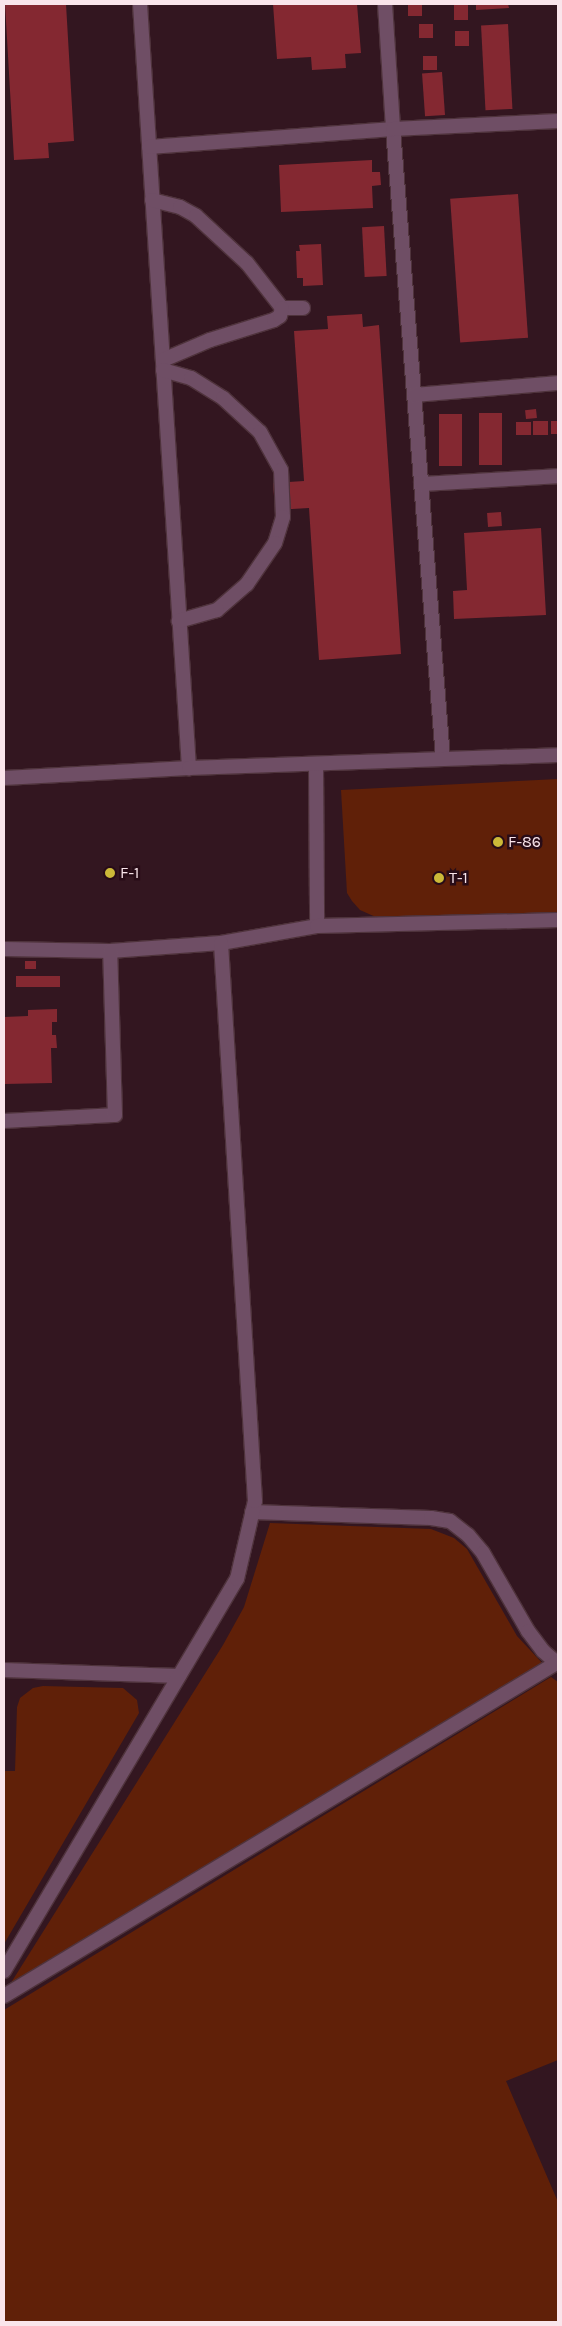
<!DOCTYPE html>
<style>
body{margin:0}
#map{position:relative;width:562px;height:2326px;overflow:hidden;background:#331620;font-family:Karla,sans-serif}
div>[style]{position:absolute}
.green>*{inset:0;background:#602008}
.building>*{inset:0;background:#842831;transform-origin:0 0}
.roads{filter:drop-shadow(1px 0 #4f333c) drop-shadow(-1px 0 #4f333c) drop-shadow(0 1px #4f333c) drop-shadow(0 -1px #4f333c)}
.service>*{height:14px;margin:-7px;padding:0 7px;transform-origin:7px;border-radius:7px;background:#6f4e65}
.dots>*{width:14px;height:14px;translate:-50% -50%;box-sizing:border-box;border:2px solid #280c17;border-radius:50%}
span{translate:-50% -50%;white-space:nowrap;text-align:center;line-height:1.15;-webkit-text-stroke:5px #280c17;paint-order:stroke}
.poi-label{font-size:16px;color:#fae5eb}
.left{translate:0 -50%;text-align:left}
.frame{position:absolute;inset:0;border:5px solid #fae5eb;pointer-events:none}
</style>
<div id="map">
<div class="green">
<i style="clip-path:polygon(558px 779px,558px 913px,378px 918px,360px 910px,352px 901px,347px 893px,341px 790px)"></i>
<i style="clip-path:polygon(270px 1523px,431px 1529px,454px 1538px,467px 1549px,517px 1636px,544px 1665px,9px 1986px,223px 1645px,244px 1607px)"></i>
<i style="clip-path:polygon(551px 1677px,558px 1682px,558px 2060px,506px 2081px,558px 2202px,558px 2322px,4px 2322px,4px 2010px)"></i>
<i style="clip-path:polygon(43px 1686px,123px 1688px,137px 1700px,139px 1713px,4px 1944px,4px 1771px,15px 1771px,17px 1707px,20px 1698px,33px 1688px)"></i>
</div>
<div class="building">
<i style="clip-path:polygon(5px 4px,66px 4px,74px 141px,48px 143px,49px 158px,14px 160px)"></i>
<i style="clip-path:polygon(273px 4px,357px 4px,361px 53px,345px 54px,346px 68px,312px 70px,311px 57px,277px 59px)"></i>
<i style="left:408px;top:4px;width:14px;height:12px"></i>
<i style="left:454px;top:4px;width:14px;height:16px"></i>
<i style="clip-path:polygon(476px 4px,508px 4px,509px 8px,476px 10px)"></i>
<i style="left:419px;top:24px;width:14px;height:14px"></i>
<i style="left:508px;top:24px;width:85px;height:27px;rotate:87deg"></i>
<i style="left:469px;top:31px;width:15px;height:14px;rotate:90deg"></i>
<i style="left:423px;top:56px;width:14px;height:14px"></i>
<i style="left:442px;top:72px;width:43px;height:20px;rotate:86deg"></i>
<i style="clip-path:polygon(372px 160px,372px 172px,380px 172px,381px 185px,372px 186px,373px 208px,281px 212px,279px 165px)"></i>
<i style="left:518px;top:194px;width:144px;height:68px;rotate:86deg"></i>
<i style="left:384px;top:226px;width:50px;height:22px;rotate:87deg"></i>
<i style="clip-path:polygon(321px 244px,323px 285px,303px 286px,303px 278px,297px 278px,296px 251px,300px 251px,299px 245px)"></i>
<i style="clip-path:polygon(362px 314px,363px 327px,379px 325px,401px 654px,319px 660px,309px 508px,275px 510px,273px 483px,304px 481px,294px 331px,328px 329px,327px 316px)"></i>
<i style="left:536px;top:409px;width:9px;height:11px;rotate:84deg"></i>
<i style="left:479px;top:413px;width:23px;height:52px"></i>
<i style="left:439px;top:414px;width:23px;height:52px"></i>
<i style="left:548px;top:421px;width:14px;height:15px;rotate:90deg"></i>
<i style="left:551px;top:421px;width:7px;height:13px"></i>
<i style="left:531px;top:422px;width:13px;height:15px;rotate:90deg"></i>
<i style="left:501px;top:512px;width:14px;height:14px;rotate:86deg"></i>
<i style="clip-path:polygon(541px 528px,546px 615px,454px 619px,453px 591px,467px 590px,464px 533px)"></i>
<i style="left:25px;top:961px;width:11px;height:8px"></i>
<i style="left:60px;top:976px;width:11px;height:44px;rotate:90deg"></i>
<i style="clip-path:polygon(57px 1009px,57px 1022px,52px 1022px,52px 1035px,56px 1035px,57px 1048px,51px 1048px,52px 1083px,4px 1084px,4px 1017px,28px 1016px,28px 1010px)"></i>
</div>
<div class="roads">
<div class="service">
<i style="left:140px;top:4px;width:766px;rotate:86.33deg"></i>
<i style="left:385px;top:4px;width:125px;rotate:86.3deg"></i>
<i style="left:393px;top:129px;width:632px;rotate:85.46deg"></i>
<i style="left:149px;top:147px;width:245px;rotate:-4.2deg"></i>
<i style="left:393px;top:129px;width:165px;rotate:-2.8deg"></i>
<i style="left:152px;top:200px;width:29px;rotate:14deg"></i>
<i style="left:180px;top:207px;width:18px;rotate:29deg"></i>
<i style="left:196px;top:216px;width:69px;rotate:42.7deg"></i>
<i style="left:247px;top:263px;width:57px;rotate:52.1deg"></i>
<i style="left:282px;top:308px;width:21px"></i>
<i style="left:163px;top:360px;width:51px;rotate:-23.1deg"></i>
<i style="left:210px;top:340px;width:67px;rotate:-17.4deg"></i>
<i style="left:274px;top:320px;width:7px;rotate:-34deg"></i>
<i style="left:280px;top:316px;width:8px;rotate:-76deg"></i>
<i style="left:163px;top:370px;width:29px;rotate:16deg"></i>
<i style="left:191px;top:378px;width:38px;rotate:32deg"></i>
<i style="left:223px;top:398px;width:50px;rotate:42.6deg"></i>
<i style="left:260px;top:432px;width:43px;rotate:61.1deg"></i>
<i style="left:281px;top:470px;width:47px;rotate:87.6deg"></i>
<i style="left:283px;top:517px;width:27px;rotate:107deg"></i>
<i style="left:275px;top:543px;width:50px;rotate:124.3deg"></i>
<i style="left:247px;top:584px;width:40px;rotate:139deg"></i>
<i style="left:217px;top:610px;width:40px;rotate:164deg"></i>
<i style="left:415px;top:395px;width:144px;rotate:-4.8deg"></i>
<i style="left:421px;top:484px;width:137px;rotate:-3.3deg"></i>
<i style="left:316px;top:764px;width:162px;rotate:89.6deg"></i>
<i style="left:4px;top:778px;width:185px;rotate:-3.1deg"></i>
<i style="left:189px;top:768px;width:369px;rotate:-2deg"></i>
<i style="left:4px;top:949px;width:106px;rotate:1.1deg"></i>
<i style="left:110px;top:951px;width:111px;rotate:-4.1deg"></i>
<i style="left:221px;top:943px;width:97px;rotate:-10deg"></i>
<i style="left:317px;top:926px;width:241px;rotate:-1.4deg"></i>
<i style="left:4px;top:1121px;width:111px;rotate:-3.1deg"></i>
<i style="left:115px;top:1115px;width:164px;rotate:-91.7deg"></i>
<i style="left:252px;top:1512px;width:179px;rotate:1.9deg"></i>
<i style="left:431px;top:1518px;width:19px;rotate:9deg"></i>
<i style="left:450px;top:1521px;width:23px;rotate:38deg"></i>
<i style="left:468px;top:1535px;width:23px;rotate:50deg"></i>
<i style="left:483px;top:1553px;width:90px;rotate:60deg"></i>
<i style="left:528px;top:1631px;width:25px;rotate:53deg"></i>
<i style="left:543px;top:1651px;width:20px;rotate:41deg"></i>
<i style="left:4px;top:1670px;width:175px;rotate:2deg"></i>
<i style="left:4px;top:1971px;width:456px;rotate:-59.3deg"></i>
<i style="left:237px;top:1579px;width:80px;rotate:-77deg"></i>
<i style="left:255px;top:1501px;width:559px;rotate:-93.49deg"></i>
<i style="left:4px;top:1996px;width:647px;rotate:-31.09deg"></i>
</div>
</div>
<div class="dots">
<i style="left:498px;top:842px;background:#ccb938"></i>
<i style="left:110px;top:873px;background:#ccb938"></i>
<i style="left:439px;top:878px;background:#ccb938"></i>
</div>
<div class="poi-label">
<span class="left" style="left:508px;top:842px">F-86</span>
<span class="left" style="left:120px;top:873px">F-1</span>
<span class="left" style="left:449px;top:878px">T-1</span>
</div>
<div class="frame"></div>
</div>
